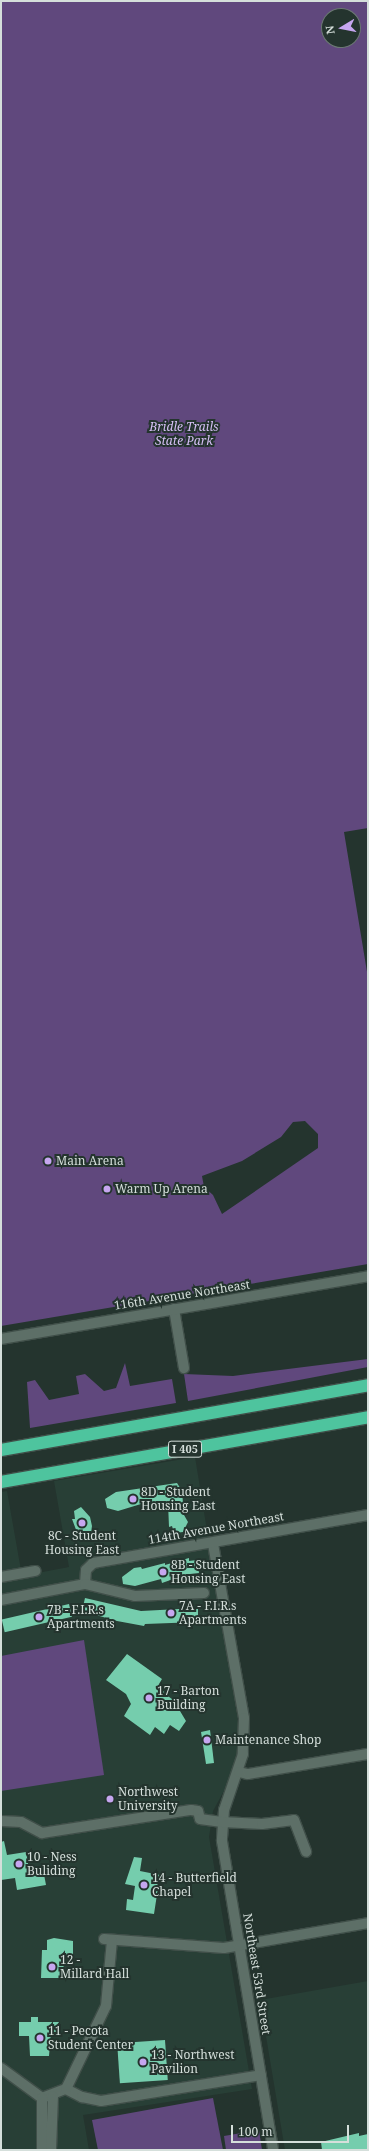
<!DOCTYPE html>
<style>
body{margin:0}
#map{position:relative;width:369px;height:2151px;overflow:hidden;background:#24342e;font-family:"Noto Serif",serif}
div>[style]{position:absolute}
.built>*{inset:0;background:#283f36}
.green>*{inset:0;background:#60487d}
.building>*{inset:0;background:#75cdad;transform-origin:0 0}
.roads{filter:drop-shadow(1px 0 #404f49) drop-shadow(-1px 0 #404f49) drop-shadow(0 1px #404f49) drop-shadow(0 -1px #404f49)}
.minor>*{height:10px;margin:-5px;padding:0 5px;transform-origin:5px;border-radius:5px;background:#5d6f67}
.highway>*{height:12px;margin:-6px;padding:0 6px;transform-origin:6px;border-radius:6px;background:#4ec49e}
.dots>*{width:11px;height:11px;translate:-50% -50%;box-sizing:border-box;border:2px solid #24342e;border-radius:50%}
span{translate:-50% -50%;white-space:nowrap;text-align:center;line-height:1.15;-webkit-text-stroke:4px #24342e;paint-order:stroke}
.shield-label span{padding:1px 3px;background:#24342e;border:1px solid;border-radius:3px;-webkit-text-stroke-width:0}
.shield-label{font-size:11px;color:#d5dfdb;font-weight:700}
.park-label{font-size:12px;color:#d5bff4;font-style:italic}
.poi-label{font-size:12px;color:#d5dfdb}
.left{translate:0 -50%;text-align:left}
.street-label{font-size:12px;color:#d5dfdb}
.frame{position:absolute;inset:0;border:2px solid #d5dfdb;pointer-events:none}
.north{position:absolute;left:321px;top:8px;width:40px;height:40px;box-sizing:border-box;background:#24342e;border:1px solid #6b7873;border-radius:50%;rotate:260deg;font-size:11px;font-weight:700;line-height:16px;text-align:center;color:#d5dfdb}
.north::after{content:'';display:block;margin:auto;width:14px;height:18px;background:#c6a6f0;clip-path:polygon(50% 0,100% 100%,50% 72%,0 100%)}
.scale{position:absolute;left:231px;top:2125px;width:118px;height:18px;box-sizing:border-box;border:2px solid #d5dfdb;border-top:0;padding-left:5px;font-size:12px;line-height:14px;white-space:nowrap;color:#d5dfdb;-webkit-text-stroke:3px #24342e;paint-order:stroke}
</style>
<div id="map">
<div class="built">
<i style="clip-path:polygon(195px 1457px,242px 1745px,226px 1787px,213px 1811px,209px 1837px,252px 2089px,83px 2115px,89px 2150px,1px 2150px,1px 1492px,7px 1491px,22px 1576px,69px 1567px,54px 1481px)"></i>
<i style="clip-path:polygon(368px 1981px,368px 2150px,285px 2150px,260px 2000px)"></i>
</div>
<div class="green">
<i style="clip-path:polygon(evenodd,1px 1px,368px 1px,368px 828px,344px 832px,368px 978px,368px 1264px,1px 1326px,1px 1px,329px 16px,353px 16px,353px 40px,329px 40px,329px 16px,1px 1px,305px 1121px,318px 1134px,318px 1148px,222px 1214px,213px 1195px,204px 1187px,202px 1176px,242px 1161px,281px 1137px,293px 1122px,305px 1121px)"></i>
<i style="clip-path:polygon(368px 1359px,368px 1367px,188px 1401px,184px 1374px,233px 1376px)"></i>
<i style="clip-path:polygon(125px 1363px,130px 1386px,172px 1379px,176px 1403px,30px 1428px,27px 1382px,35px 1380px,49px 1400px,79px 1394px,76px 1376px,85px 1374px,104px 1391px,116px 1388px)"></i>
<i style="clip-path:polygon(84px 1640px,104px 1775px,1px 1791px,1px 1656px)"></i>
<i style="clip-path:polygon(213px 2098px,223px 2150px,98px 2150px,92px 2120px)"></i>
<i style="clip-path:polygon(259px 2130px,262px 2150px,226px 2150px,224px 2136px)"></i>
</div>
<div class="building">
<i style="clip-path:polygon(177px 1483px,182px 1491px,184px 1515px,188px 1522px,183px 1532px,174px 1533px,172px 1526px,169px 1527px,168px 1503px,165px 1501px,152px 1503px,153px 1509px,142px 1511px,141px 1504px,118px 1511px,107px 1508px,105px 1499px,116px 1492px)"></i>
<i style="clip-path:polygon(81px 1507px,90px 1517px,92px 1526px,91px 1533px,78px 1535px,72px 1519px,75px 1519px,74px 1511px)"></i>
<i style="clip-path:polygon(189px 1558px,189px 1561px,197px 1560px,199px 1573px,190px 1574px,191px 1577px,183px 1579px,182px 1576px,162px 1583px,161px 1579px,135px 1586px,123px 1584px,122px 1577px,134px 1568px,141px 1567px,142px 1569px,165px 1563px,165px 1565px)"></i>
<i style="clip-path:polygon(85px 1598px,141px 1611px,198px 1608px,198px 1622px,145px 1624px,144px 1626px,117px 1621px,82px 1611px)"></i>
<i style="left:69px;top:1604px;width:13px;height:69px;rotate:77deg"></i>
<i style="clip-path:polygon(127px 1654px,162px 1679px,159px 1684px,165px 1694px,183px 1707px,180px 1711px,186px 1721px,179px 1731px,170px 1725px,164px 1734px,155px 1727px,150px 1735px,124px 1716px,131px 1704px,126px 1694px,106px 1680px)"></i>
<i style="clip-path:polygon(210px 1730px,214px 1763px,206px 1764px,201px 1732px)"></i>
<i style="clip-path:polygon(4px 1841px,7px 1855px,26px 1852px,29px 1869px,43px 1869px,46px 1885px,17px 1890px,15px 1878px,1px 1880px,1px 1842px)"></i>
<i style="clip-path:polygon(134px 1857px,142px 1858px,140px 1871px,160px 1875px,154px 1914px,126px 1910px,127px 1899px,133px 1900px,135px 1886px,125px 1884px)"></i>
<i style="clip-path:polygon(54px 1938px,73px 1941px,73px 1957px,64px 1957px,63px 1978px,41px 1978px,42px 1950px,47px 1950px,47px 1940px)"></i>
<i style="clip-path:polygon(31px 2017px,38px 2017px,38px 2022px,59px 2022px,59px 2032px,51px 2032px,49px 2056px,30px 2056px,29px 2036px,19px 2036px,19px 2022px,31px 2022px)"></i>
<i style="left:165px;top:2040px;width:40px;height:48px;rotate:86deg"></i>
<i style="clip-path:polygon(359px 2133px,359px 2136px,368px 2134px,368px 2150px,322px 2150px,321px 2142px)"></i>
</div>
<div class="roads">
<div class="minor">
<i style="left:174px;top:1309px;width:60px;rotate:80.4deg"></i>
<i style="left:1px;top:1339px;width:372px;rotate:-9.7deg"></i>
<i style="left:213px;top:1544px;width:177px;rotate:79.9deg"></i>
<i style="left:244px;top:1718px;width:36px;rotate:92deg"></i>
<i style="left:243px;top:1754px;width:59px;rotate:108.7deg"></i>
<i style="left:224px;top:1810px;width:31px;rotate:94deg"></i>
<i style="left:222px;top:1841px;width:313px;rotate:80.6deg"></i>
<i style="left:1px;top:1577px;width:35px;rotate:-10deg"></i>
<i style="left:85px;top:1584px;width:14px;rotate:-86deg"></i>
<i style="left:86px;top:1570px;width:10px;rotate:-45deg"></i>
<i style="left:93px;top:1563px;width:279px;rotate:-9.9deg"></i>
<i style="left:1px;top:1600px;width:86px;rotate:-10.8deg"></i>
<i style="left:85px;top:1584px;width:51px;rotate:13.5deg"></i>
<i style="left:135px;top:1596px;width:69px;rotate:-2.5deg"></i>
<i style="left:239px;top:1772px;width:9px;rotate:13deg"></i>
<i style="left:248px;top:1774px;width:122px;rotate:-9.5deg"></i>
<i style="left:1px;top:1821px;width:20px;rotate:3deg"></i>
<i style="left:21px;top:1822px;width:24px;rotate:28deg"></i>
<i style="left:42px;top:1833px;width:151px;rotate:-8.8deg"></i>
<i style="left:191px;top:1810px;width:7px;rotate:8deg"></i>
<i style="left:198px;top:1811px;width:8px;rotate:76deg"></i>
<i style="left:200px;top:1819px;width:22px;rotate:8deg"></i>
<i style="left:222px;top:1822px;width:40px;rotate:2.9deg"></i>
<i style="left:262px;top:1824px;width:32px;rotate:-7deg"></i>
<i style="left:294px;top:1820px;width:34px;rotate:69deg"></i>
<i style="left:104px;top:1939px;width:120px;rotate:4.3deg"></i>
<i style="left:224px;top:1948px;width:146px;rotate:-9.8deg"></i>
<i style="left:1px;top:2068px;width:51px;rotate:36.2deg"></i>
<i style="left:42px;top:2098px;width:26px;rotate:-21deg"></i>
<i style="left:66px;top:2089px;width:18px;rotate:27deg"></i>
<i style="left:82px;top:2097px;width:19px;rotate:12deg"></i>
<i style="left:101px;top:2101px;width:162px;rotate:-9.2deg"></i>
<i style="left:66px;top:2089px;width:92px;rotate:-64.3deg"></i>
<i style="left:106px;top:2006px;width:66px;rotate:-84.8deg"></i>
<i style="left:42px;top:2150px;width:52px;rotate:-90deg"></i>
<i style="left:51px;top:2150px;width:54px;rotate:-87.9deg"></i>
</div>
<div class="highway">
<i style="left:1px;top:1450px;width:373px;rotate:-10deg"></i>
<i style="left:1px;top:1482px;width:373px;rotate:-10deg"></i>
</div>
</div>
<div class="dots">
<i style="left:48px;top:1161px;background:#c6a6f0"></i>
<i style="left:107px;top:1189px;background:#c6a6f0"></i>
<i style="left:133px;top:1499px;background:#c6a6f0"></i>
<i style="left:82px;top:1523px;background:#c6a6f0"></i>
<i style="left:163px;top:1572px;background:#c6a6f0"></i>
<i style="left:171px;top:1613px;background:#c6a6f0"></i>
<i style="left:39px;top:1617px;background:#c6a6f0"></i>
<i style="left:149px;top:1698px;background:#c6a6f0"></i>
<i style="left:207px;top:1740px;background:#c6a6f0"></i>
<i style="left:110px;top:1799px;background:#c6a6f0"></i>
<i style="left:19px;top:1864px;background:#c6a6f0"></i>
<i style="left:144px;top:1885px;background:#c6a6f0"></i>
<i style="left:52px;top:1967px;background:#c6a6f0"></i>
<i style="left:40px;top:2038px;background:#c6a6f0"></i>
<i style="left:143px;top:2062px;background:#c6a6f0"></i>
</div>
<div class="shield-label">
<span style="left:185px;top:1449px">I 405</span>
</div>
<div class="park-label">
<span style="left:184px;top:434px">Bridle Trails<br>State Park</span>
</div>
<div class="poi-label">
<span class="left" style="left:56px;top:1161px">Main Arena</span>
<span class="left" style="left:115px;top:1189px">Warm Up Arena</span>
<span class="left" style="left:141px;top:1499px">8D - Student<br>Housing East</span>
<span style="left:82px;top:1543px">8C - Student<br>Housing East</span>
<span class="left" style="left:171px;top:1572px">8B - Student<br>Housing East</span>
<span class="left" style="left:179px;top:1613px">7A - F.I.R.s<br>Apartments</span>
<span class="left" style="left:47px;top:1617px">7B - F.I.R.s<br>Apartments</span>
<span class="left" style="left:157px;top:1698px">17 - Barton<br>Building</span>
<span class="left" style="left:215px;top:1740px">Maintenance Shop</span>
<span class="left" style="left:118px;top:1799px">Northwest<br>University</span>
<span class="left" style="left:27px;top:1864px">10 - Ness<br>Buliding</span>
<span class="left" style="left:152px;top:1885px">14 - Butterfield<br>Chapel</span>
<span class="left" style="left:60px;top:1967px">12 -<br>Millard Hall</span>
<span class="left" style="left:48px;top:2038px">11 - Pecota<br>Student Center</span>
<span class="left" style="left:151px;top:2062px">13 - Northwest<br>Pavilion</span>
</div>
<div class="street-label">
<span style="left:182px;top:1295px;rotate:-9deg">116th Avenue Northeast</span>
<span style="left:216px;top:1528px;rotate:-10deg">114th Avenue Northeast</span>
<span style="left:257px;top:1974px;rotate:81deg">Northeast 53rd Street</span>
</div>
<div class="frame"></div>
<div class="north">N</div>
<div class="scale">100 m</div>
</div>
